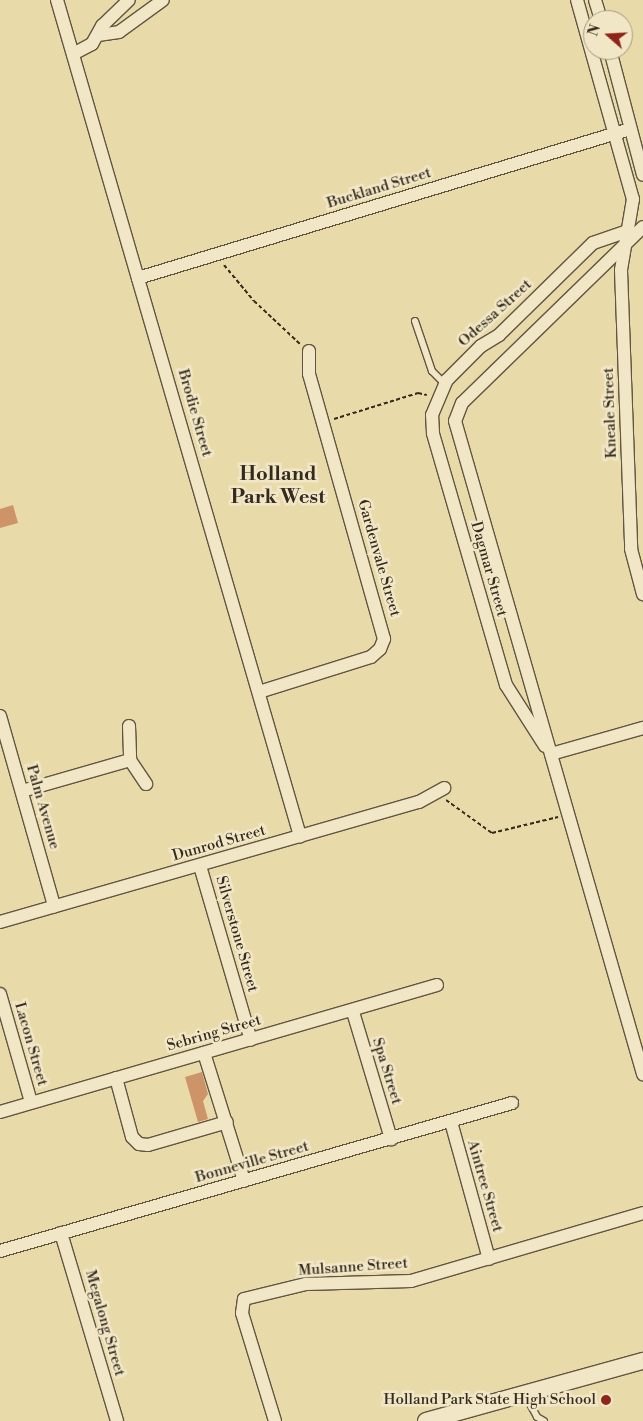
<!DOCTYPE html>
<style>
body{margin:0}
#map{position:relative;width:643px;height:1421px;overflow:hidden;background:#e9daa9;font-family:"Libre Bodoni",serif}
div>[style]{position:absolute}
.building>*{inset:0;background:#cd9369}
.path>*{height:2px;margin-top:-1px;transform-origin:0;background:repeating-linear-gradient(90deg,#342a1d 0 4px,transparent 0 6.5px)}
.roads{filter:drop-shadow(1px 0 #615640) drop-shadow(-1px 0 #615640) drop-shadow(0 1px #615640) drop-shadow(0 -1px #615640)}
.service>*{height:6px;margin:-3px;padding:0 3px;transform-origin:3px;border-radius:3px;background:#f1e7c7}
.minor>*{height:12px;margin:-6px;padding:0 6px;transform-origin:6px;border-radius:6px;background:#f1e7c7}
.tertiary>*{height:16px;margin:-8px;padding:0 8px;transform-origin:8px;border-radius:8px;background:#f1e7c7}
.dots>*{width:14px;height:14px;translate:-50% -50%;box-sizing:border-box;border:2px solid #f1e7c7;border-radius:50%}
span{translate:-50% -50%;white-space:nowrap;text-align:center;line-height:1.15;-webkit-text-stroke:5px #f1e7c7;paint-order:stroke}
.street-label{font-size:15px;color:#342a1d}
.poi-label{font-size:15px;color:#342a1d}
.right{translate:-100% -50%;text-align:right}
.district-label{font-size:20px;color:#342a1d;font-weight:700}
.north{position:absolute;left:583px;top:10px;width:50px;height:50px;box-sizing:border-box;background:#f1e7c7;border:1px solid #a59b83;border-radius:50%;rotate:289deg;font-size:14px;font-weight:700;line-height:20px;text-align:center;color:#342a1d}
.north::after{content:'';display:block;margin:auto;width:18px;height:22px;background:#8f2418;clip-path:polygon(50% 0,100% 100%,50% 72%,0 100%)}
</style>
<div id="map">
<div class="building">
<i style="clip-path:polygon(13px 505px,18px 523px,0 528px,0 509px)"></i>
<i style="clip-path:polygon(202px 1072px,208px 1094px,203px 1101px,208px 1119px,198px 1122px,185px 1077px)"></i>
</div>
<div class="path">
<i style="left:224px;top:265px;width:47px;rotate:50.2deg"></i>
<i style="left:254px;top:301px;width:63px;rotate:43.1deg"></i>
<i style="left:334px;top:419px;width:88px;rotate:-17.2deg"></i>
<i style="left:418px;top:393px;width:9px;rotate:13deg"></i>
<i style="left:446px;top:800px;width:57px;rotate:35.7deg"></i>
<i style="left:492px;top:833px;width:68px;rotate:-13.6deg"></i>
</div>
<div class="roads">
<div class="service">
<i style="left:415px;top:321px;width:53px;rotate:71.2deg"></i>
<i style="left:432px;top:371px;width:17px;rotate:45deg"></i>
<i style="left:525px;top:1395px;width:25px;rotate:61deg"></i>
<i style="left:537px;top:1417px;width:8px;rotate:30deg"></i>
</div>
<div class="minor">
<i style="left:57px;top:0;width:871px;rotate:73.79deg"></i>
<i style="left:577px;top:0;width:207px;rotate:74.3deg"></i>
<i style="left:633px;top:199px;width:72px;rotate:99.6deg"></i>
<i style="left:621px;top:270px;width:279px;rotate:87.9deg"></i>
<i style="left:631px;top:549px;width:47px;rotate:75.1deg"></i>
<i style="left:595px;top:0;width:21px;rotate:73deg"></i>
<i style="left:98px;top:35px;width:21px;rotate:-8deg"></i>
<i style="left:119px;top:32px;width:54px;rotate:-36deg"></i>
<i style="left:610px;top:50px;width:129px;rotate:75.2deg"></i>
<i style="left:73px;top:54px;width:21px;rotate:-28deg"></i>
<i style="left:92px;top:44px;width:21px;rotate:-61deg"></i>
<i style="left:102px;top:26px;width:37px;rotate:-44deg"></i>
<i style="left:643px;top:227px;width:252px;rotate:135.8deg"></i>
<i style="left:462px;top:403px;width:19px;rotate:111deg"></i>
<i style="left:455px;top:421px;width:680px;rotate:73.94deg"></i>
<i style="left:138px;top:278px;width:514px;rotate:-16.85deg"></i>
<i style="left:259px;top:692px;width:117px;rotate:-17.4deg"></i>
<i style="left:371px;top:657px;width:12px;rotate:-42deg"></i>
<i style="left:380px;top:649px;width:11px;rotate:-68deg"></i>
<i style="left:384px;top:639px;width:275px;rotate:-105.8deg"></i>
<i style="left:309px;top:374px;width:23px;rotate:-90deg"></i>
<i style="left:0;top:716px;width:198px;rotate:74.1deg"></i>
<i style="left:129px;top:726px;width:34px;rotate:88deg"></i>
<i style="left:130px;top:760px;width:29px;rotate:56deg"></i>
<i style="left:545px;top:746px;width:72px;rotate:-122.6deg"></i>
<i style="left:506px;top:685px;width:262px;rotate:-106.2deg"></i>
<i style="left:433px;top:433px;width:18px;rotate:-93deg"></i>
<i style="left:432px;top:415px;width:38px;rotate:-67deg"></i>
<i style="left:447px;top:380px;width:48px;rotate:-45deg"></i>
<i style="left:481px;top:346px;width:21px;rotate:-31deg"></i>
<i style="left:499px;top:335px;width:132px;rotate:-44.4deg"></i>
<i style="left:593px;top:243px;width:36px;rotate:-19deg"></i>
<i style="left:551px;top:754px;width:96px;rotate:-15.8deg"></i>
<i style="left:22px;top:791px;width:112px;rotate:-16deg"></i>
<i style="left:200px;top:866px;width:181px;rotate:73.7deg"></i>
<i style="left:0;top:922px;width:436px;rotate:-16deg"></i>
<i style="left:419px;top:802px;width:29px;rotate:-29deg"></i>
<i style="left:0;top:994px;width:112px;rotate:74deg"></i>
<i style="left:353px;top:1012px;width:133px;rotate:73.3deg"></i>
<i style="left:204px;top:1053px;width:134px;rotate:72.6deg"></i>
<i style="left:116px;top:1078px;width:61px;rotate:74.8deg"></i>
<i style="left:132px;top:1137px;width:10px;rotate:45deg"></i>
<i style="left:139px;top:1144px;width:9px;rotate:6deg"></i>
<i style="left:148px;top:1145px;width:82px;rotate:-16.2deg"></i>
<i style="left:0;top:1112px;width:455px;rotate:-16.2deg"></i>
<i style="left:451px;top:1122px;width:142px;rotate:74.5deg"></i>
<i style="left:61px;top:1233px;width:196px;rotate:73.4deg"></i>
<i style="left:0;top:1251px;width:533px;rotate:-16.12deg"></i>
<i style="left:275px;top:1421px;width:113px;rotate:-107deg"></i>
<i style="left:242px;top:1313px;width:14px;rotate:-82deg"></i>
<i style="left:244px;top:1299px;width:64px;rotate:-13.6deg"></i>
<i style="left:306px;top:1284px;width:105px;rotate:-1.6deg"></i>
<i style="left:411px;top:1281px;width:242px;rotate:-16.3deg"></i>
</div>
<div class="tertiary">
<i style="left:426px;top:1421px;width:225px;rotate:-15.5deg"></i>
</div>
</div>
<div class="dots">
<i style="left:606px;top:1400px;background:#8f2418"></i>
</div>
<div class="street-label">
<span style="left:379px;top:188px;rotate:-17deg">Buckland Street</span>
<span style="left:495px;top:313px;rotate:-42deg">Odessa Street</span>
<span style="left:195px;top:413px;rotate:74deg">Brodie Street</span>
<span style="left:610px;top:413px;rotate:-92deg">Kneale Street</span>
<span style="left:379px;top:558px;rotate:74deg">Gardenvale Street</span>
<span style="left:489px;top:569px;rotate:74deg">Dagmar Street</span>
<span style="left:43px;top:807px;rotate:74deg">Palm Avenue</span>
<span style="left:219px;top:843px;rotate:-16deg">Dunrod Street</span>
<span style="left:237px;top:934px;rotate:74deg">Silverstone Street</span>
<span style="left:214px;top:1033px;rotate:-16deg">Sebring Street</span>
<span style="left:31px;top:1044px;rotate:74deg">Lacon Street</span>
<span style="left:387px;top:1071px;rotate:73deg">Spa Street</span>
<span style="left:252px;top:1162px;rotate:-16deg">Bonneville Street</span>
<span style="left:485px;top:1186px;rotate:74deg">Aintree Street</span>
<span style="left:353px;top:1267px;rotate:-4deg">Mulsanne Street</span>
<span style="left:105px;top:1323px;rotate:74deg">Megalong Street</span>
</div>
<div class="poi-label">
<span class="right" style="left:596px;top:1400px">Holland Park State High School</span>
</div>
<div class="district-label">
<span style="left:278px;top:486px">Holland<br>Park West</span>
</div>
<div class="north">N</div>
</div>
